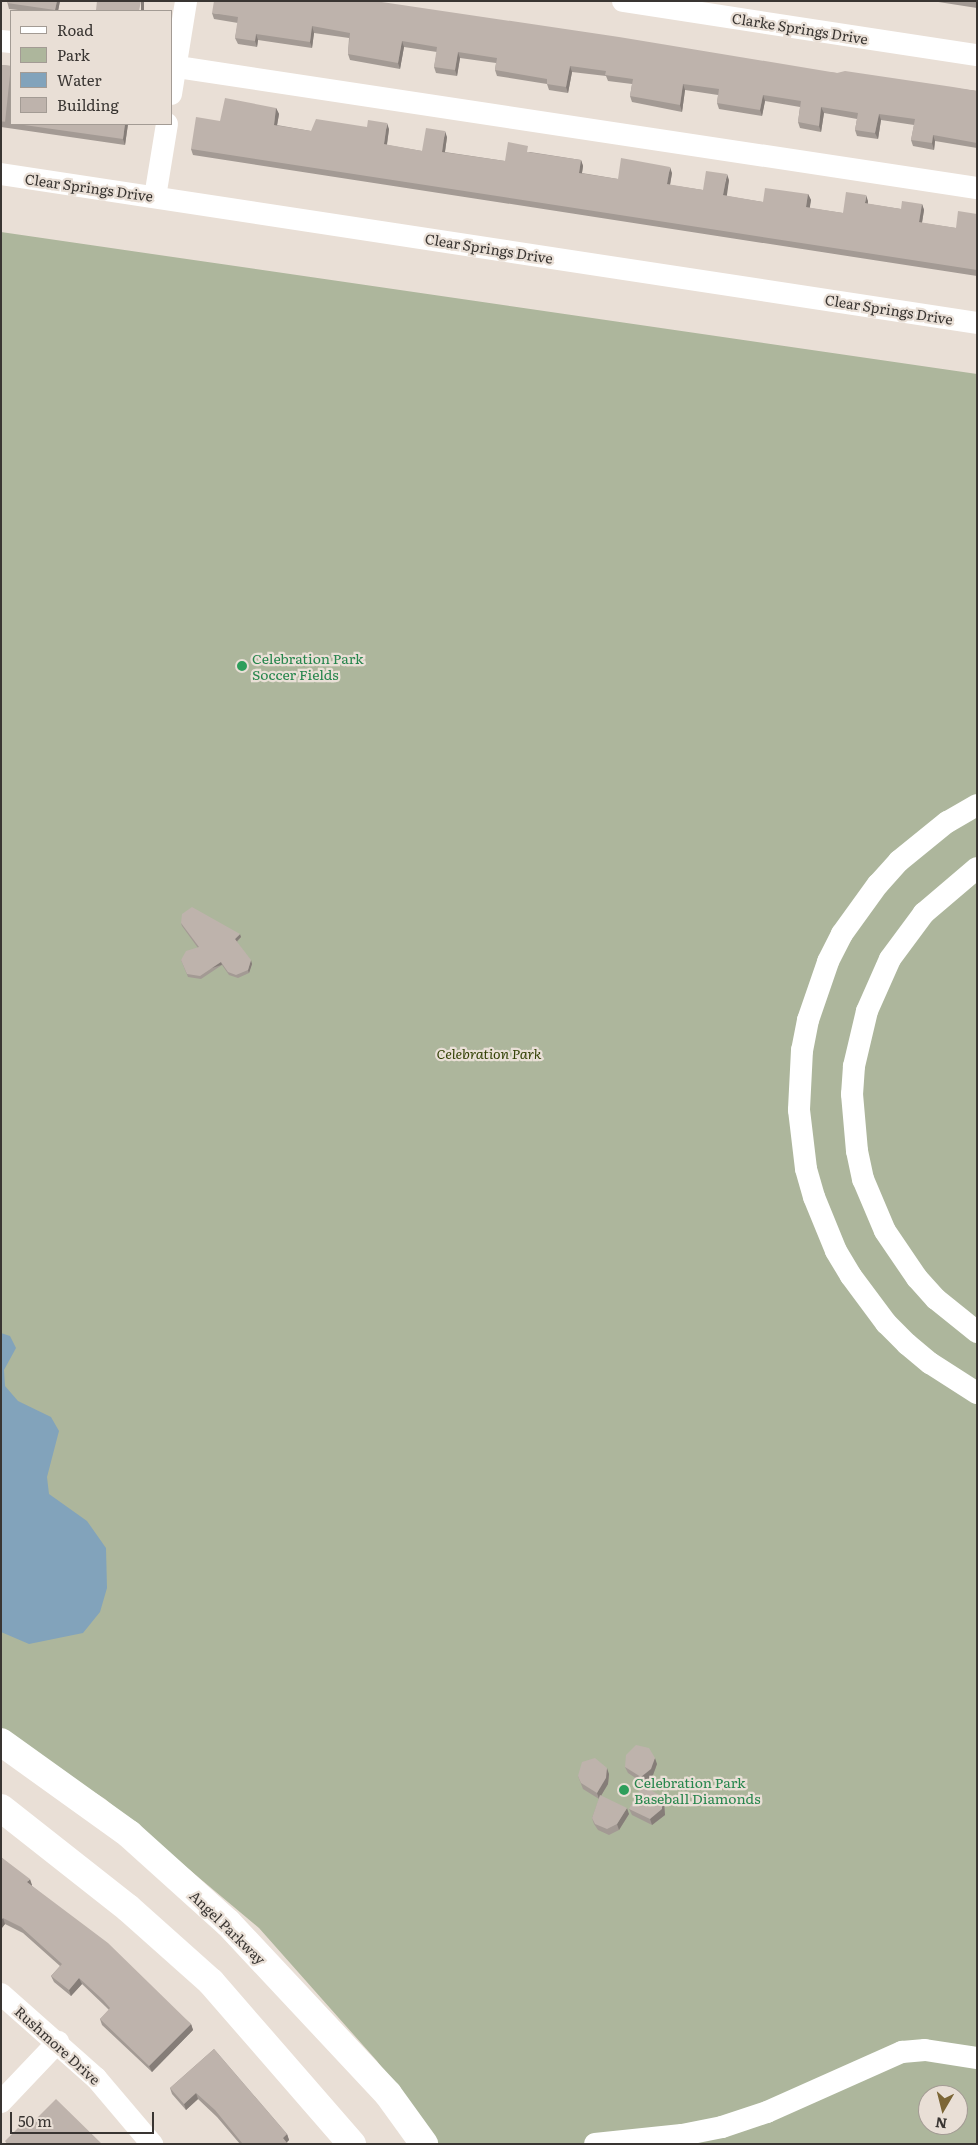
<!DOCTYPE html>
<style>
body{margin:0}
#map{position:relative;width:978px;height:2145px;overflow:hidden;background:#e9dfd6;font-family:Literata,serif}
div>[style]{position:absolute}
.green>*{inset:0;background:#adb69c}
.water>*{inset:0;background:#82a3bb}
.minor>*{height:22px;margin:-11px;padding:0 11px;transform-origin:11px;border-radius:11px;background:#fff}
.major>*{height:28px;margin:-14px;padding:0 14px;transform-origin:14px;border-radius:14px;background:#fff}
.wall>*{inset:0;background:#a39a94}
.shaded-wall>*{inset:0;background:#857d78;transform-origin:0 0}
.building>*{inset:0;background:#beb3ac;transform-origin:0 0}
.dots>*{width:14px;height:14px;translate:-50% -50%;box-sizing:border-box;border:2px solid #e9dfd6;border-radius:50%}
span{translate:-50% -50%;white-space:nowrap;text-align:center;line-height:1.15;-webkit-text-stroke:4.5px #e9dfd6;paint-order:stroke}
.street-label{font-size:14px;color:#393532}
.leisure-label{font-size:14px;color:#27864d}
.left{translate:0 -50%;text-align:left}
.park-label{font-size:14px;color:#334105;font-style:italic}
.frame{position:absolute;inset:0;border:2px solid #393532;pointer-events:none}
.legend{position:absolute;left:10px;top:10px;width:162px;height:115px;box-sizing:border-box;background:#e9dfd6;border:1px solid #a39b94;margin:0;padding:6px 9px;list-style:none;font-size:15px;color:#393532}
.legend li{display:flex;align-items:center;gap:10px;height:25px}
.legend b{width:25px;border:1px solid #a39b94}
.north{position:absolute;left:918px;top:2085px;width:50px;height:50px;box-sizing:border-box;background:#e9dfd6;border:1px solid #a39b94;border-radius:50%;rotate:188deg;font-size:14px;font-weight:700;line-height:20px;text-align:center;color:#393532}
.north::after{content:'';display:block;margin:auto;width:18px;height:22px;background:#7c6636;clip-path:polygon(50% 0,100% 100%,50% 72%,0 100%)}
.scale{position:absolute;left:10px;top:2112px;width:144px;height:22px;box-sizing:border-box;border:2px solid #393532;border-top:0;padding-left:6px;font-size:15px;line-height:18px;white-space:nowrap;color:#393532;-webkit-text-stroke:4px #e9dfd6;paint-order:stroke}
</style>
<div id="map">
<div class="green">
<i style="clip-path:polygon(evenodd,1px 232px,977px 374px,977px 2144px,437px 2144px,377px 2061px,259px 1928px,105px 1799px,1px 1733px,1px 232px,928px 2095px,958px 2095px,958px 2125px,928px 2125px,928px 2095px)"></i>
</div>
<div class="water">
<i style="clip-path:polygon(1px 1333px,10px 1336px,16px 1348px,4px 1370px,5px 1386px,18px 1401px,51px 1417px,59px 1431px,47px 1477px,49px 1494px,87px 1521px,106px 1548px,107px 1588px,100px 1612px,83px 1633px,29px 1644px,1px 1632px)"></i>
</div>
<div class="minor">
<i style="left:623px;top:1px;width:358px;rotate:8.7deg"></i>
<i style="left:1px;top:41px;width:10px;rotate:6deg"></i>
<i style="left:171px;top:66px;width:815px;rotate:8.61deg"></i>
<i style="left:171px;top:94px;width:94px;rotate:-80.8deg"></i>
<i style="left:1px;top:174px;width:987px;rotate:8.68deg"></i>
<i style="left:155px;top:197px;width:74px;rotate:-80.7deg"></i>
<i style="left:977px;top:805px;width:34px;rotate:150deg"></i>
<i style="left:947px;top:822px;width:62px;rotate:140.9deg"></i>
<i style="left:899px;top:861px;width:31px;rotate:132deg"></i>
<i style="left:878px;top:884px;width:62px;rotate:125.8deg"></i>
<i style="left:842px;top:934px;width:31px;rotate:117deg"></i>
<i style="left:828px;top:962px;width:61px;rotate:109deg"></i>
<i style="left:808px;top:1020px;width:31px;rotate:101deg"></i>
<i style="left:802px;top:1050px;width:60px;rotate:92.9deg"></i>
<i style="left:799px;top:1110px;width:59px;rotate:83.2deg"></i>
<i style="left:806px;top:1169px;width:29px;rotate:74deg"></i>
<i style="left:814px;top:1197px;width:58px;rotate:67.8deg"></i>
<i style="left:836px;top:1251px;width:29px;rotate:59deg"></i>
<i style="left:851px;top:1276px;width:59px;rotate:53.3deg"></i>
<i style="left:886px;top:1323px;width:30px;rotate:45deg"></i>
<i style="left:907px;top:1344px;width:30px;rotate:40deg"></i>
<i style="left:930px;top:1363px;width:56px;rotate:32.6deg"></i>
<i style="left:977px;top:868px;width:70px;rotate:139.7deg"></i>
<i style="left:924px;top:913px;width:57px;rotate:126.5deg"></i>
<i style="left:890px;top:959px;width:57px;rotate:113.9deg"></i>
<i style="left:867px;top:1011px;width:57px;rotate:103.3deg"></i>
<i style="left:854px;top:1066px;width:28px;rotate:94deg"></i>
<i style="left:852px;top:1094px;width:57px;rotate:85deg"></i>
<i style="left:857px;top:1151px;width:29px;rotate:78deg"></i>
<i style="left:863px;top:1179px;width:56px;rotate:67.1deg"></i>
<i style="left:885px;top:1231px;width:57px;rotate:55.8deg"></i>
<i style="left:917px;top:1278px;width:28px;rotate:48deg"></i>
<i style="left:936px;top:1299px;width:53px;rotate:38.8deg"></i>
<i style="left:1px;top:1994px;width:127px;rotate:41.5deg"></i>
<i style="left:96px;top:2078px;width:87px;rotate:49.7deg"></i>
<i style="left:1px;top:2102px;width:83px;rotate:-46.5deg"></i>
<i style="left:595px;top:2144px;width:87px;rotate:-5.9deg"></i>
<i style="left:682px;top:2135px;width:41px;rotate:-11.3deg"></i>
<i style="left:722px;top:2127px;width:47px;rotate:-18.4deg"></i>
<i style="left:767px;top:2112px;width:148px;rotate:-24deg"></i>
<i style="left:902px;top:2052px;width:23px;rotate:-5deg"></i>
<i style="left:925px;top:2050px;width:53px;rotate:8.7deg"></i>
</div>
<div class="major">
<i style="left:1px;top:1742px;width:158px;rotate:35.7deg"></i>
<i style="left:129px;top:1834px;width:133px;rotate:42deg"></i>
<i style="left:228px;top:1923px;width:234px;rotate:46.9deg"></i>
<i style="left:388px;top:2094px;width:62px;rotate:54.2deg"></i>
<i style="left:1px;top:1808px;width:162px;rotate:38.2deg"></i>
<i style="left:128px;top:1908px;width:111px;rotate:41.7deg"></i>
<i style="left:211px;top:1982px;width:215px;rotate:49deg"></i>
</div>
<div class="wall">
<i style="clip-path:polygon(7px 1px,60px 1px,58px 11px,27px 11px,9px 9px)"></i>
<i style="clip-path:polygon(932px 1px,977px 1px,977px 8px)"></i>
<i style="clip-path:polygon(212px 13px,837px 73px,977px 91px,977px 148px,935px 141px,934px 150px,913px 146px,911px 140px,914px 125px,881px 120px,878px 139px,857px 136px,855px 130px,857px 119px,824px 113px,821px 132px,800px 128px,798px 122px,800px 107px,765px 101px,762px 116px,719px 109px,717px 103px,718px 95px,685px 90px,682px 112px,632px 102px,630px 96px,632px 84px,608px 81px,606px 76px,572px 72px,568px 93px,549px 90px,547px 84px,497px 76px,495px 70px,496px 63px,460px 58px,457px 76px,436px 73px,434px 67px,437px 52px,404px 47px,400px 69px,350px 60px,348px 54px,349px 38px,314px 33px,312px 48px,258px 40px,257px 47px,238px 44px,235px 38px,238px 23px,214px 19px)"></i>
<i style="clip-path:polygon(1px 65px,11px 66px,11px 124px,128px 124px,125px 145px,1px 127px)"></i>
<i style="clip-path:polygon(276px 108px,279px 114px,277px 125px,311px 131px,367px 127px,389px 129px,387px 145px,422px 151px,447px 137px,445px 152px,505px 161px,530px 152px,581px 160px,583px 166px,582px 173px,618px 179px,672px 173px,670px 185px,703px 190px,729px 180px,726px 196px,763px 202px,808px 194px,811px 200px,809px 208px,843px 213px,868px 201px,868px 204px,901px 209px,922px 204px,924px 210px,922px 223px,956px 228px,977px 214px,977px 276px,193px 155px,191px 149px,220px 121px)"></i>
<i style="clip-path:polygon(181px 923px,241px 937px,237px 942px,252px 964px,249px 973px,238px 978px,229px 975px,222px 965px,201px 979px,188px 977px,181px 960px,198px 948px,182px 926px)"></i>
<i style="clip-path:polygon(657px 1764px,653px 1775px,643px 1783px,628px 1773px,625px 1767px)"></i>
<i style="clip-path:polygon(609px 1774px,608px 1784px,601px 1796px,629px 1814px,619px 1830px,609px 1835px,598px 1830px,594px 1824px,592px 1818px,599px 1799px,583px 1789px,578px 1776px)"></i>
<i style="clip-path:polygon(662px 1797px,664px 1803px,665px 1815px,652px 1825px,632px 1815px,629px 1809px)"></i>
<i style="clip-path:polygon(1px 1857px,32px 1885px,32px 1886px,191px 2024px,193px 2030px,152px 2072px,102px 2025px,100px 2019px,109px 2010px,105px 2006px,82px 1984px,71px 1996px,54px 1982px,51px 1976px,60px 1966px,23px 1933px,5px 1924px,1px 1929px)"></i>
<i style="clip-path:polygon(214px 2049px,287px 2134px,289px 2140px,287px 2142px,288px 2144px,240px 2144px,217px 2117px,198px 2099px,186px 2110px,172px 2094px,170px 2088px)"></i>
</div>
<div class="shaded-wall">
<i style="clip-path:polygon(57px 1px,60px 1px,58px 11px,56px 11px,55px 10px)"></i>
<i style="left:141px;top:1px;width:3px;height:10px"></i>
<i style="clip-path:polygon(312px 26px,314px 33px,312px 48px,310px 42px)"></i>
<i style="clip-path:polygon(256px 34px,258px 40px,257px 47px,255px 41px)"></i>
<i style="clip-path:polygon(402px 41px,404px 47px,400px 69px,398px 63px)"></i>
<i style="clip-path:polygon(458px 52px,460px 58px,457px 76px,455px 70px)"></i>
<i style="clip-path:polygon(570px 66px,572px 72px,568px 93px,566px 87px)"></i>
<i style="clip-path:polygon(683px 84px,685px 90px,682px 112px,680px 105px)"></i>
<i style="clip-path:polygon(763px 95px,765px 101px,762px 116px,760px 110px)"></i>
<i style="clip-path:polygon(821px 107px,824px 113px,821px 132px,819px 126px)"></i>
<i style="clip-path:polygon(276px 108px,279px 114px,276px 131px,274px 125px)"></i>
<i style="clip-path:polygon(879px 114px,881px 120px,878px 139px,875px 133px)"></i>
<i style="clip-path:polygon(387px 123px,389px 129px,386px 150px,384px 144px)"></i>
<i style="clip-path:polygon(125px 124px,128px 124px,125px 145px,123px 139px)"></i>
<i style="clip-path:polygon(445px 131px,447px 137px,444px 158px,442px 152px)"></i>
<i style="clip-path:polygon(933px 135px,935px 141px,934px 150px,932px 143px)"></i>
<i style="clip-path:polygon(581px 160px,583px 166px,581px 179px,579px 173px)"></i>
<i style="clip-path:polygon(670px 167px,672px 173px,669px 190px,667px 184px)"></i>
<i style="clip-path:polygon(727px 174px,729px 180px,726px 202px,723px 195px)"></i>
<i style="clip-path:polygon(808px 194px,811px 200px,809px 213px,806px 207px)"></i>
<i style="clip-path:polygon(866px 195px,868px 201px,867px 209px,865px 203px)"></i>
<i style="clip-path:polygon(922px 204px,924px 210px,921px 228px,919px 222px)"></i>
<i style="clip-path:polygon(240px 934px,241px 937px,236px 942px,235px 939px)"></i>
<i style="clip-path:polygon(251px 960px,252px 964px,249px 973px,248px 970px)"></i>
<i style="left:221px;top:962px;width:3px;height:25px;rotate:72deg"></i>
<i style="clip-path:polygon(655px 1758px,657px 1764px,653px 1775px,643px 1783px,641px 1777px)"></i>
<i style="clip-path:polygon(607px 1768px,609px 1774px,608px 1784px,599px 1799px,597px 1793px)"></i>
<i style="clip-path:polygon(662px 1797px,664px 1803px,665px 1815px,652px 1825px,650px 1819px)"></i>
<i style="clip-path:polygon(627px 1808px,629px 1814px,619px 1830px,617px 1824px)"></i>
<i style="clip-path:polygon(30px 1879px,32px 1885px,30px 1889px,27px 1882px)"></i>
<i style="clip-path:polygon(3px 1918px,5px 1924px,1px 1929px,1px 1920px)"></i>
<i style="clip-path:polygon(79px 1978px,82px 1984px,71px 1996px,69px 1990px)"></i>
<i style="clip-path:polygon(191px 2024px,193px 2030px,152px 2072px,149px 2066px)"></i>
<i style="clip-path:polygon(196px 2093px,198px 2099px,186px 2110px,184px 2104px)"></i>
<i style="clip-path:polygon(287px 2134px,289px 2140px,285px 2144px,283px 2138px)"></i>
</div>
<div class="building">
<i style="clip-path:polygon(7px 1px,57px 1px,55px 10px,7px 3px)"></i>
<i style="clip-path:polygon(97px 1px,141px 1px,139px 11px,107px 11px,96px 10px)"></i>
<i style="clip-path:polygon(214px 1px,375px 1px,619px 37px,837px 73px,845px 71px,953px 87px,977px 91px,977px 143px,933px 135px,932px 143px,911px 140px,915px 119px,879px 114px,875px 133px,855px 130px,858px 113px,821px 107px,819px 126px,798px 122px,801px 101px,763px 95px,760px 110px,717px 103px,719px 89px,683px 84px,680px 105px,630px 96px,633px 79px,605px 75px,606px 71px,570px 66px,566px 87px,547px 84px,547px 79px,495px 70px,497px 58px,458px 52px,455px 70px,434px 67px,437px 47px,402px 41px,398px 63px,348px 54px,350px 33px,312px 26px,310px 42px,256px 34px,255px 41px,235px 38px,238px 17px,212px 13px)"></i>
<i style="left:1px;top:65px;width:10px;height:56px;rotate:6deg"></i>
<i style="clip-path:polygon(225px 98px,276px 108px,274px 125px,311px 131px,316px 119px,367px 127px,368px 120px,387px 123px,384px 144px,422px 151px,426px 128px,445px 131px,442px 152px,505px 161px,508px 142px,528px 146px,527px 152px,581px 160px,579px 173px,618px 179px,621px 158px,670px 167px,667px 184px,703px 190px,706px 171px,727px 174px,723px 195px,763px 202px,765px 188px,808px 194px,806px 207px,843px 213px,846px 192px,866px 195px,865px 203px,901px 209px,902px 201px,922px 204px,919px 222px,956px 228px,958px 211px,977px 214px,977px 270px,191px 149px,196px 117px,220px 121px)"></i>
<i style="clip-path:polygon(17px 124px,125px 124px,123px 139px)"></i>
<i style="clip-path:polygon(192px 907px,240px 934px,235px 939px,251px 960px,248px 970px,236px 975px,228px 972px,221px 962px,200px 976px,187px 974px,181px 960px,186px 951px,199px 947px,181px 923px,182px 914px)"></i>
<i style="clip-path:polygon(636px 1745px,649px 1748px,655px 1758px,651px 1769px,641px 1777px,625px 1767px,626px 1755px)"></i>
<i style="clip-path:polygon(595px 1758px,607px 1768px,606px 1778px,597px 1793px,581px 1783px,578px 1776px,582px 1762px)"></i>
<i style="clip-path:polygon(643px 1785px,662px 1797px,662px 1809px,650px 1819px,629px 1809px)"></i>
<i style="clip-path:polygon(600px 1795px,627px 1808px,617px 1824px,607px 1829px,595px 1824px,592px 1818px)"></i>
<i style="clip-path:polygon(1px 1857px,30px 1879px,27px 1882px,108px 1943px,191px 2024px,149px 2066px,100px 2019px,110px 2008px,103px 2000px,79px 1978px,69px 1990px,51px 1976px,62px 1964px,21px 1927px,3px 1918px,1px 1920px)"></i>
<i style="clip-path:polygon(214px 2049px,287px 2134px,283px 2138px,288px 2144px,241px 2144px,242px 2143px,215px 2110px,196px 2093px,184px 2104px,170px 2088px)"></i>
<i style="clip-path:polygon(56px 2099px,102px 2144px,7px 2144px,5px 2141px,27px 2119px,34px 2121px)"></i>
</div>
<div class="dots">
<i style="left:242px;top:666px;background:#2e9e5b"></i>
<i style="left:624px;top:1790px;background:#2e9e5b"></i>
</div>
<div class="street-label">
<span style="left:800px;top:28px;rotate:9deg">Clarke Springs Drive</span>
<span style="left:89px;top:187px;rotate:8deg">Clear Springs Drive</span>
<span style="left:489px;top:248px;rotate:9deg">Clear Springs Drive</span>
<span style="left:889px;top:309px;rotate:9deg">Clear Springs Drive</span>
<span style="left:228px;top:1927px;rotate:44deg">Angel Parkway</span>
<span style="left:58px;top:2045px;rotate:42deg">Rushmore Drive</span>
</div>
<div class="leisure-label">
<span class="left" style="left:252px;top:666px">Celebration Park<br>Soccer Fields</span>
<span class="left" style="left:634px;top:1790px">Celebration Park<br>Baseball Diamonds</span>
</div>
<div class="park-label">
<span style="left:489px;top:1053px">Celebration Park</span>
</div>
<div class="frame"></div>
<ul class="legend">
<li><b style="height:6px;background:#fff"></b>Road</li>
<li><b style="height:14px;background:#adb69c"></b>Park</li>
<li><b style="height:14px;background:#82a3bb"></b>Water</li>
<li><b style="height:14px;background:#beb3ac"></b>Building</li>
</ul>
<div class="north">N</div>
<div class="scale">50 m</div>
</div>
